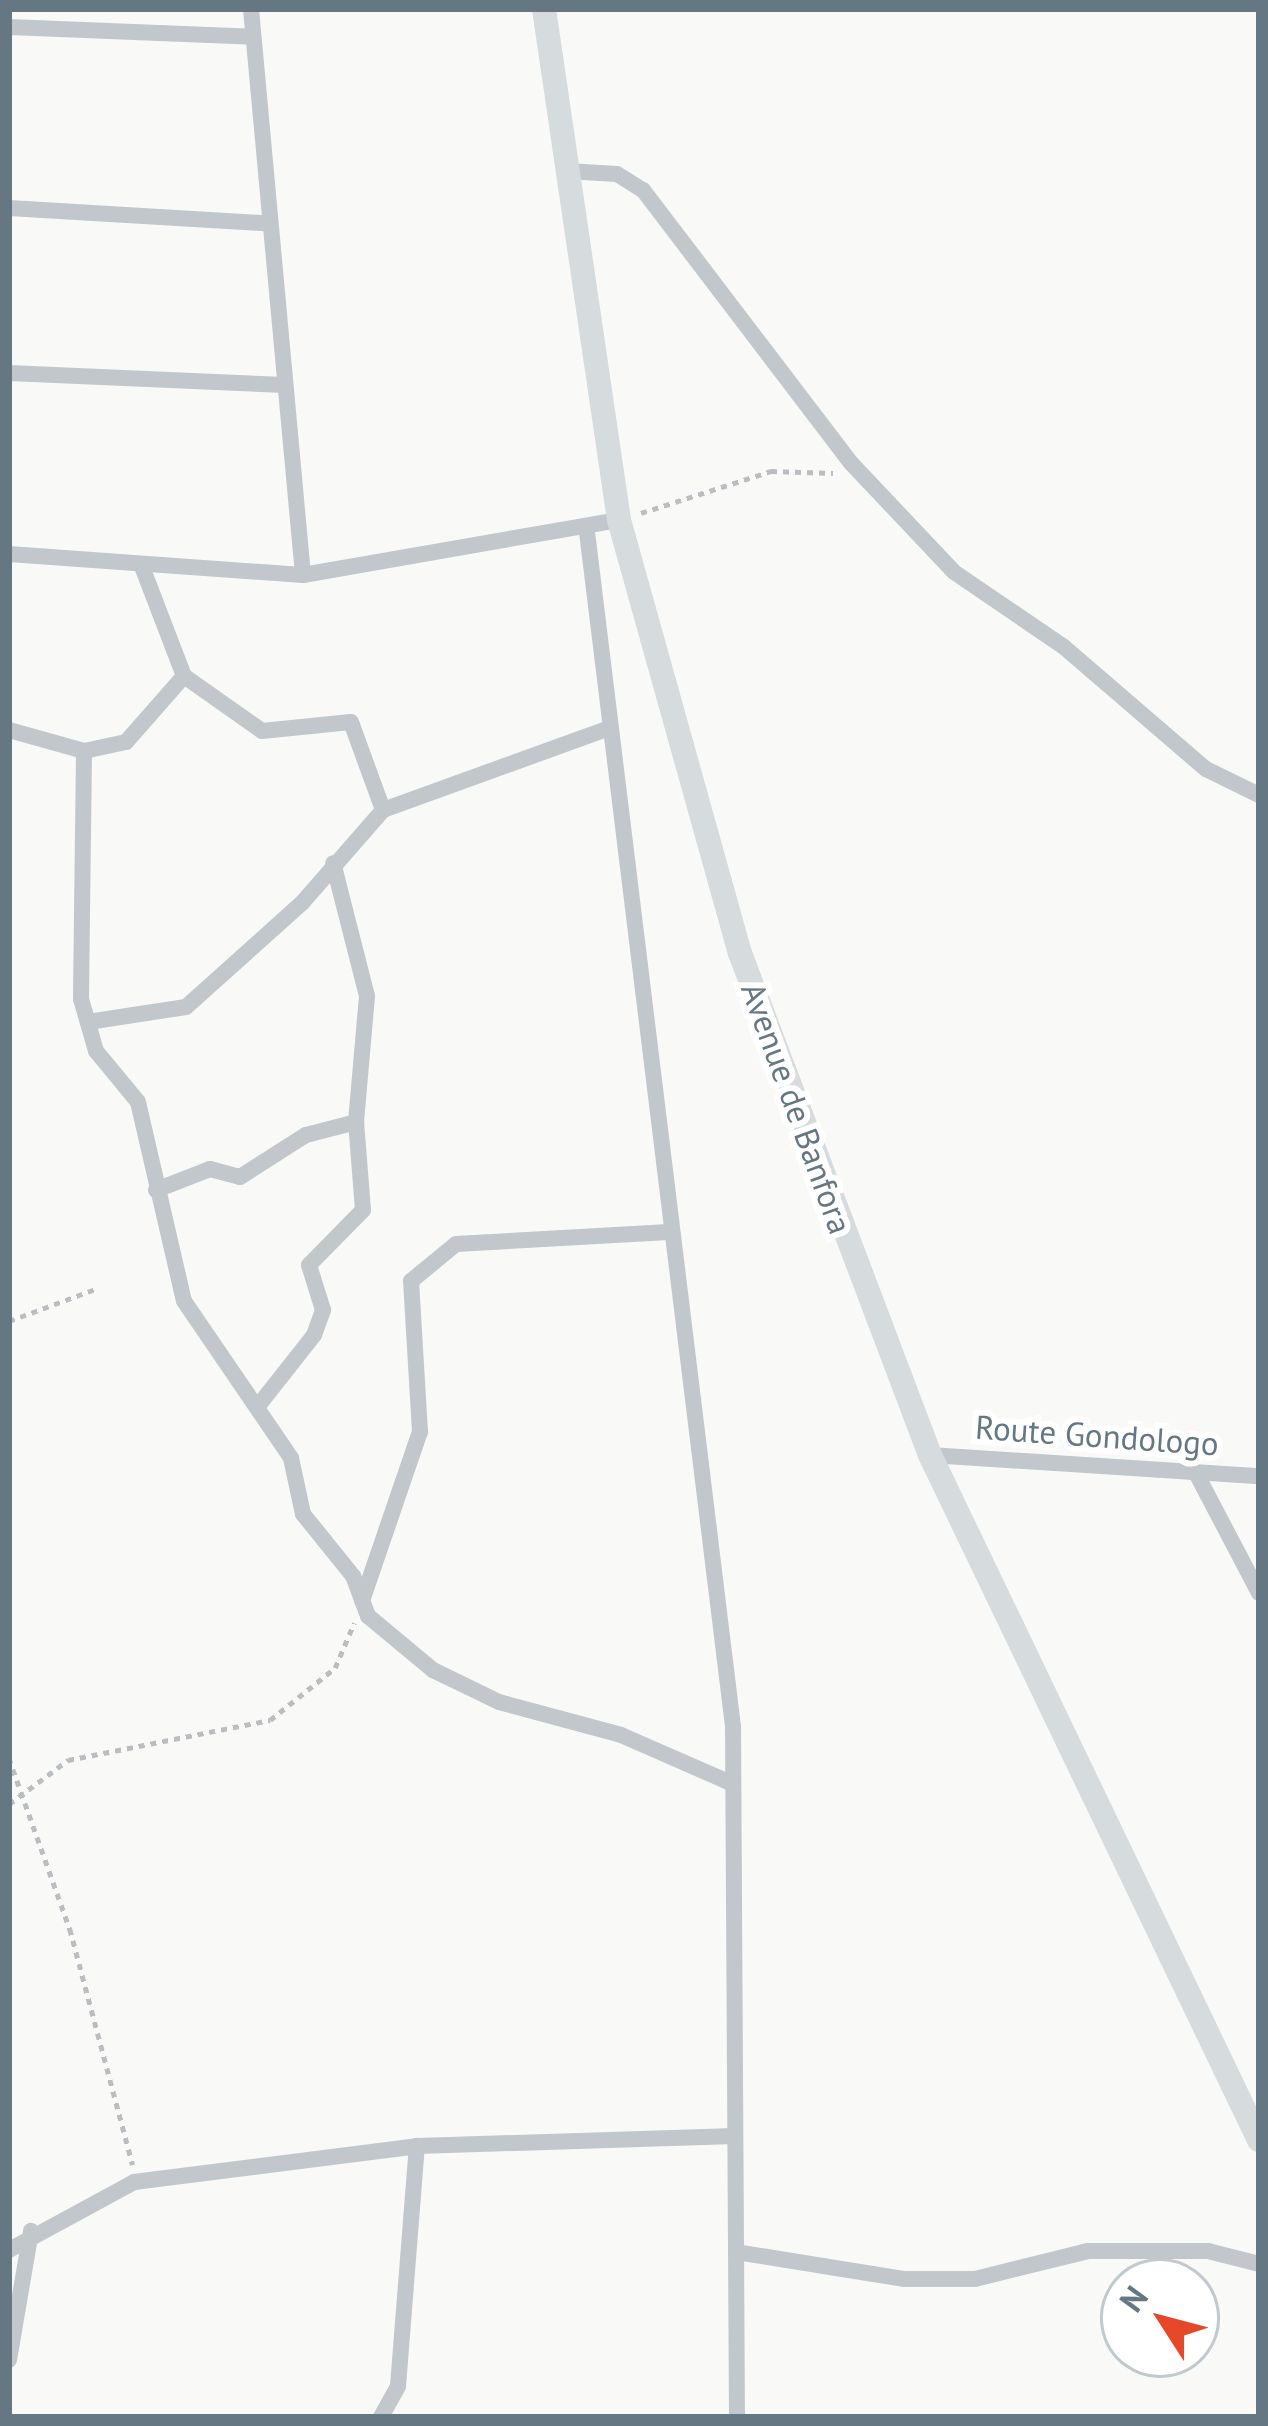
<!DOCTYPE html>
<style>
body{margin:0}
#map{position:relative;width:1268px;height:2426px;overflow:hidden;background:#f9f9f7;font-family:"PT Sans",sans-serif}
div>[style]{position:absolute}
.path>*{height:4.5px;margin-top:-2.25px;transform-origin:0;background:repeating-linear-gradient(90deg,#babec1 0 6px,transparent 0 12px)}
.minor>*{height:16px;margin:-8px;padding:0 8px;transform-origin:8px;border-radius:8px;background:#c2c7cb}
.secondary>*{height:24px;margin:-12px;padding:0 12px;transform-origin:12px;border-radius:12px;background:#d6dbde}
span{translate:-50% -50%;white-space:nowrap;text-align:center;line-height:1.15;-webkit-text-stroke:12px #fff;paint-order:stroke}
.street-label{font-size:33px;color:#647783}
.frame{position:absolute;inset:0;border:12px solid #647783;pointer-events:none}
.north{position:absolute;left:1100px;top:2258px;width:120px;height:120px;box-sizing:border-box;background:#fff;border:3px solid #c1c9cd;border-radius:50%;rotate:306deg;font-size:33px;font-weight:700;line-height:48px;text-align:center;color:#647783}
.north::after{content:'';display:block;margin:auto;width:42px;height:54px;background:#e6492a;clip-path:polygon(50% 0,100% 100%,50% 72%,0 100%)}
</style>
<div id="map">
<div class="path">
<i style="left:641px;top:513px;width:137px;rotate:-17.9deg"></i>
<i style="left:771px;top:471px;width:62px;rotate:1.8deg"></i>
<i style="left:9px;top:1321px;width:95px;rotate:-20.3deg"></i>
<i style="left:9px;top:1758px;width:182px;rotate:70.4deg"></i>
<i style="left:70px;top:1929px;width:244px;rotate:75.1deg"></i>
<i style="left:9px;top:1804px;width:74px;rotate:-36.7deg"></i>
<i style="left:68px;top:1760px;width:206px;rotate:-11.2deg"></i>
<i style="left:270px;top:1720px;width:83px;rotate:-38.7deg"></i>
<i style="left:335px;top:1668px;width:49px;rotate:-67.1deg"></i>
</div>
<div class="minor">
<i style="left:251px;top:9px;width:568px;rotate:84.75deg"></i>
<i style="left:9px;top:27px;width:244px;rotate:2.3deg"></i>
<i style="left:566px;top:171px;width:51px;rotate:3.4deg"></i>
<i style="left:617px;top:174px;width:31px;rotate:32deg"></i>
<i style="left:643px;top:190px;width:343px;rotate:52.7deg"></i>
<i style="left:851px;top:463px;width:150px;rotate:46.6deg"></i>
<i style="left:954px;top:572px;width:133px;rotate:34.3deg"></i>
<i style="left:1064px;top:647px;width:187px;rotate:40.7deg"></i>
<i style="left:1206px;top:769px;width:59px;rotate:26.1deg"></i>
<i style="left:9px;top:208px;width:256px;rotate:3.4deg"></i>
<i style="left:9px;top:373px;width:270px;rotate:2.5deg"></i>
<i style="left:587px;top:532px;width:1203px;rotate:83.03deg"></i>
<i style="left:733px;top:1726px;width:691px;rotate:89.67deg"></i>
<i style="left:9px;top:554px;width:295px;rotate:4.1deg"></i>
<i style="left:303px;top:575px;width:321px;rotate:-9.9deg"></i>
<i style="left:141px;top:564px;width:120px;rotate:69deg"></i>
<i style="left:184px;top:676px;width:88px;rotate:131.3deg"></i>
<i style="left:126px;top:742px;width:43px;rotate:167.9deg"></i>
<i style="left:84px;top:751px;width:248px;rotate:90.7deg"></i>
<i style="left:81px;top:999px;width:54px;rotate:73.9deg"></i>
<i style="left:96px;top:1051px;width:66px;rotate:50.5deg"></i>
<i style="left:138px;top:1102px;width:204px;rotate:77deg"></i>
<i style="left:184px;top:1301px;width:190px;rotate:55.7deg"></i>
<i style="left:291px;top:1458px;width:57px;rotate:77.9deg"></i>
<i style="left:303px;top:1514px;width:80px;rotate:51.1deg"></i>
<i style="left:353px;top:1576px;width:43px;rotate:69.4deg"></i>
<i style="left:368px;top:1616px;width:85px;rotate:39.7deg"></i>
<i style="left:433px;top:1670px;width:73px;rotate:25.9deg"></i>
<i style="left:499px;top:1702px;width:126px;rotate:15.1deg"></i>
<i style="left:621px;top:1735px;width:122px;rotate:23.6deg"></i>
<i style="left:184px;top:676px;width:95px;rotate:35.2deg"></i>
<i style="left:262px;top:731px;width:89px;rotate:-5.8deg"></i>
<i style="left:351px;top:722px;width:94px;rotate:70deg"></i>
<i style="left:9px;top:730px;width:78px;rotate:15.6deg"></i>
<i style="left:88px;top:1022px;width:99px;rotate:-8.7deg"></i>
<i style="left:186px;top:1007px;width:156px;rotate:-41.9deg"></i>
<i style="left:302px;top:903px;width:123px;rotate:-48.9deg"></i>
<i style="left:383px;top:810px;width:235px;rotate:-19.9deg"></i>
<i style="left:156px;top:1190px;width:58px;rotate:-21.3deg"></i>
<i style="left:210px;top:1169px;width:31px;rotate:15deg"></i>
<i style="left:240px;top:1177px;width:78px;rotate:-32.5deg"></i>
<i style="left:306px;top:1135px;width:52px;rotate:-14.6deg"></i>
<i style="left:356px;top:1122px;width:126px;rotate:-85deg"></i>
<i style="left:367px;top:996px;width:137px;rotate:-104.3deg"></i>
<i style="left:258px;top:1406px;width:90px;rotate:-51.7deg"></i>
<i style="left:314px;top:1335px;width:27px;rotate:-70deg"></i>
<i style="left:323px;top:1310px;width:47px;rotate:-107.3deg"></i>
<i style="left:309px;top:1265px;width:77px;rotate:-45.5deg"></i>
<i style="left:363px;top:1210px;width:88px;rotate:-94.5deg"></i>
<i style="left:930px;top:1455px;width:330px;rotate:3.7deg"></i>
<i style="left:1195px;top:1471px;width:138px;rotate:62.3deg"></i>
<i style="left:362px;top:1601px;width:179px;rotate:-71.1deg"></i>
<i style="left:420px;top:1432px;width:151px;rotate:-93.4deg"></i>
<i style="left:411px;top:1281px;width:58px;rotate:-39.4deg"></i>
<i style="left:456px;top:1244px;width:213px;rotate:-3.2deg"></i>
<i style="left:9px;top:2250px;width:142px;rotate:-28.5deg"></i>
<i style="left:134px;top:2182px;width:285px;rotate:-7.2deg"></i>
<i style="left:417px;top:2146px;width:318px;rotate:-1.8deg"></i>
<i style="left:736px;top:2252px;width:171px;rotate:9.1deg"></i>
<i style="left:905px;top:2279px;width:70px"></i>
<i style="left:975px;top:2279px;width:116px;rotate:-13.9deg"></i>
<i style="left:1088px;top:2251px;width:120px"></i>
<i style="left:1208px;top:2251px;width:53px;rotate:14.3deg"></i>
<i style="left:9px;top:2360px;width:131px;rotate:-80.3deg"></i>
<i style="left:381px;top:2417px;width:35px;rotate:-61deg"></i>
<i style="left:398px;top:2386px;width:241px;rotate:-85.5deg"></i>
</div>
<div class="secondary">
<i style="left:544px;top:9px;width:516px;rotate:81.65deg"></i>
<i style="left:619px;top:520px;width:450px;rotate:74.4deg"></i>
<i style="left:740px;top:953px;width:537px;rotate:69.27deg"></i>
<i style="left:930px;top:1455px;width:760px;rotate:64.35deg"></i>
</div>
<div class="street-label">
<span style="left:797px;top:1108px;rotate:70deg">Avenue de Banfora</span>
<span style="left:1097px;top:1435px;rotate:4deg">Route Gondologo</span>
</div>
<div class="frame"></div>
<div class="north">N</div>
</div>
